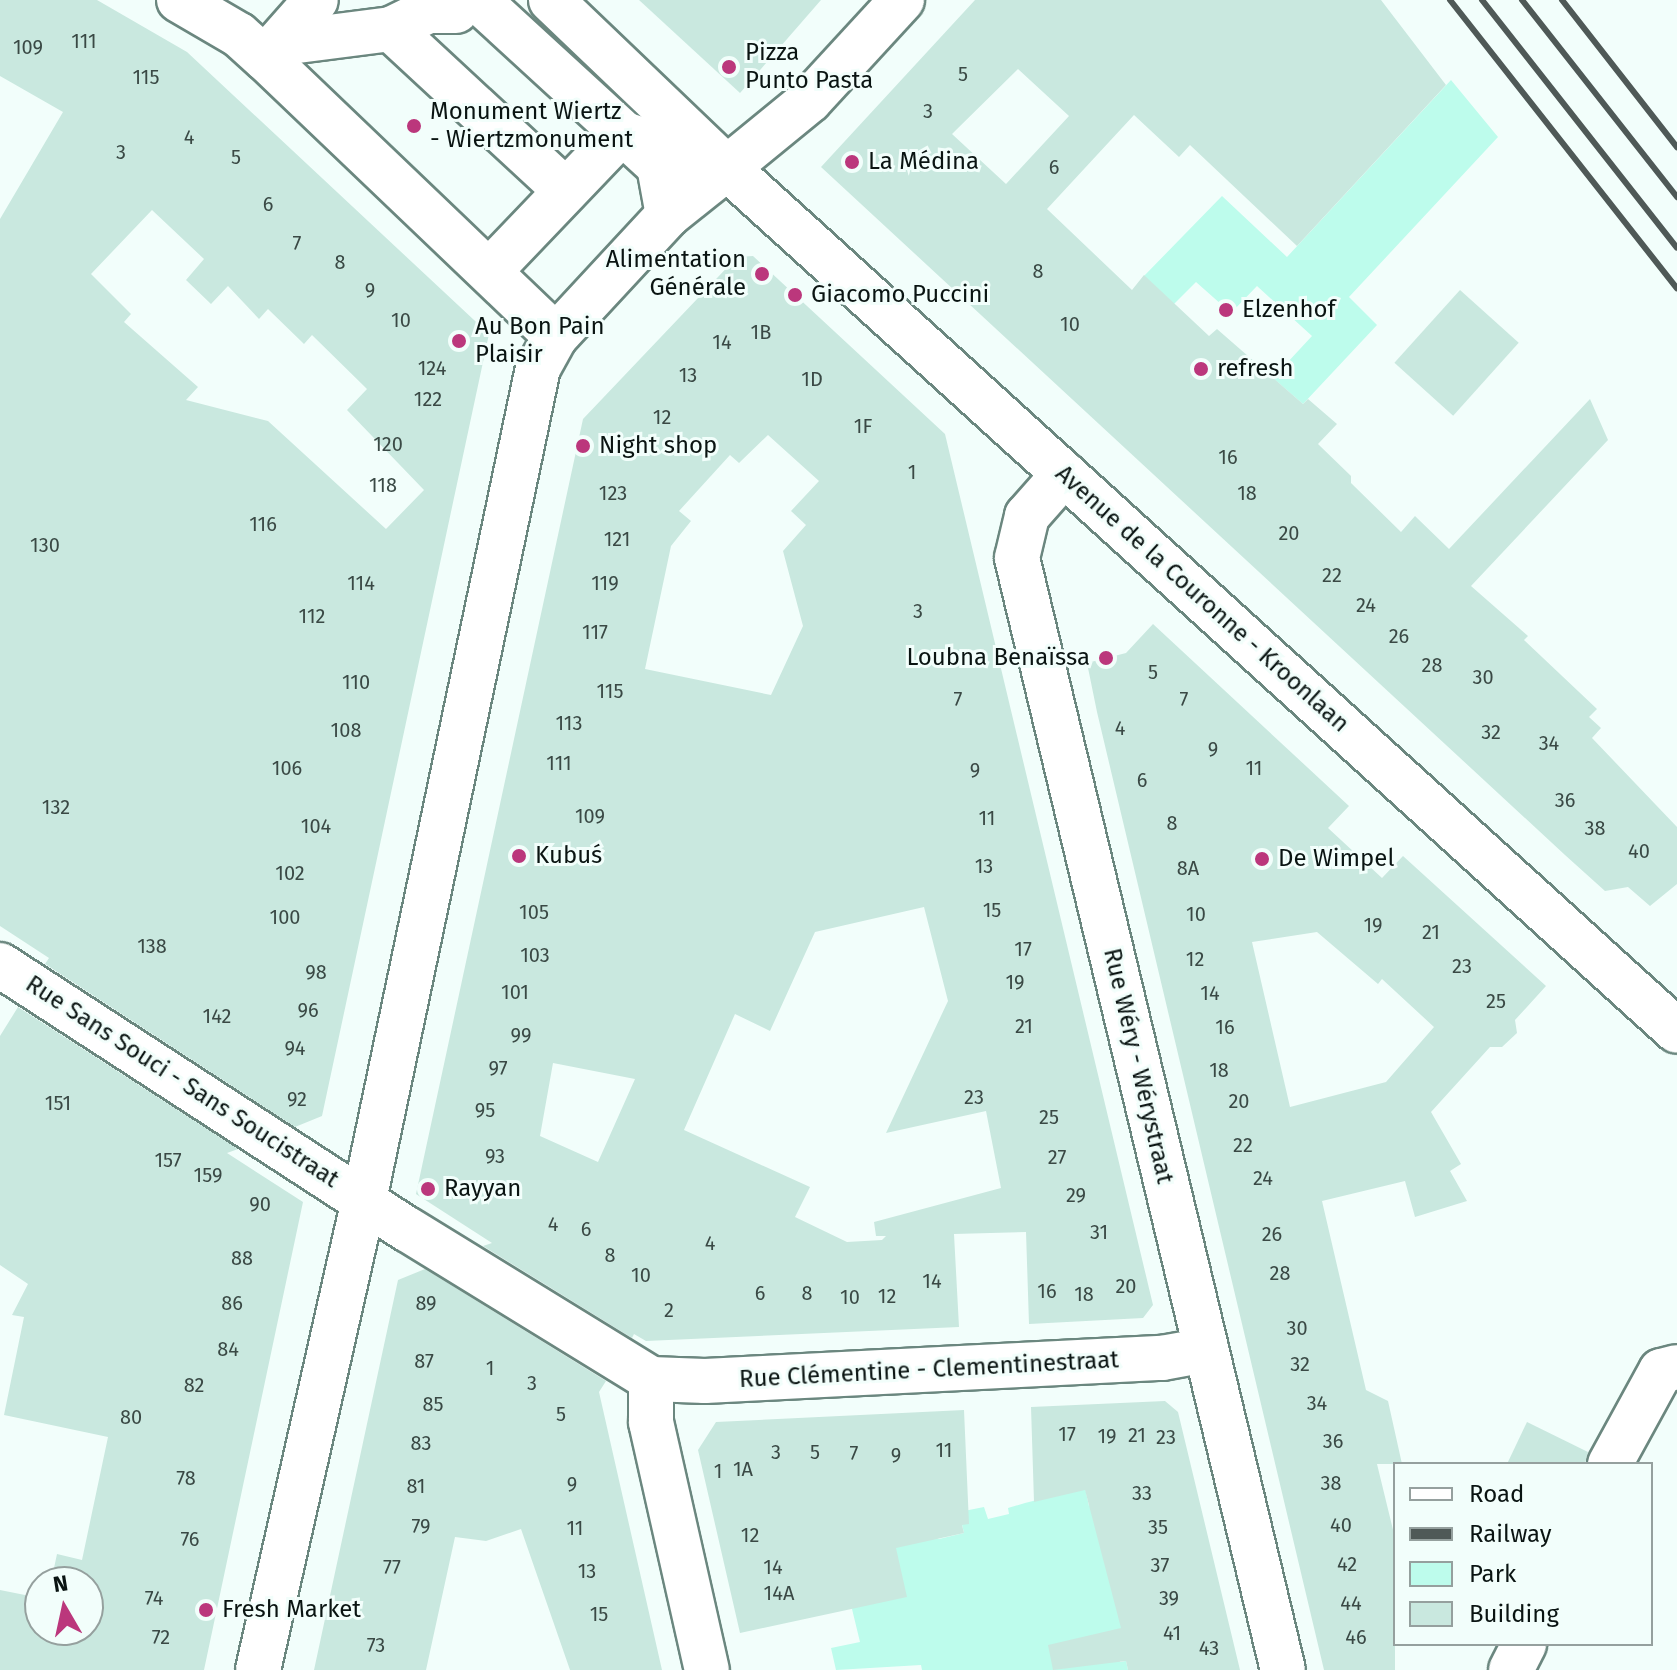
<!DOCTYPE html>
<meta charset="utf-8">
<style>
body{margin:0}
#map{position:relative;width:1677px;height:1670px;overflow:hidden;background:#f2fefb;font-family:"Fira Sans",sans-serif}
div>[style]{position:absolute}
.green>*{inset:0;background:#bdfcec}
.building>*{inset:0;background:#c9e8df;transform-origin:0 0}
.roads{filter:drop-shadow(2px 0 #6b877f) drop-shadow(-2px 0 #6b877f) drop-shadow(0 2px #6b877f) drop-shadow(0 -2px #6b877f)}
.minor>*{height:44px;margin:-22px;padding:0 22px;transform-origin:22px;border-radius:22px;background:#fff}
.major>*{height:44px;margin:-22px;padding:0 22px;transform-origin:22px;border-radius:22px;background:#fff}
.rail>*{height:6px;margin:-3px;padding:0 3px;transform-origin:3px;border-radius:3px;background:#4f5957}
.dots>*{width:22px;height:22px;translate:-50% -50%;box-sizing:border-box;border:4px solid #f2fefb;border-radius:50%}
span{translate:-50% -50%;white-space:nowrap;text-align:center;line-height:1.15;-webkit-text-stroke:6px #f2fefb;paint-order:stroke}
.number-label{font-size:20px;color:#3a4945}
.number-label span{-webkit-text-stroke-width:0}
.poi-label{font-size:24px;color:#0a1412}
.left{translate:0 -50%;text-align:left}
.right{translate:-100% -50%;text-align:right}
.street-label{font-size:24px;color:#0a1412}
.legend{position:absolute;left:1393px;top:1462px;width:260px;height:184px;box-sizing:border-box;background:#f2fefb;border:2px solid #95a09e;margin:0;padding:10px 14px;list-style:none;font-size:24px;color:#0a1412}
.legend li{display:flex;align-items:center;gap:16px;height:40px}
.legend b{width:40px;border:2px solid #95a09e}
.north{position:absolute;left:24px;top:1566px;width:80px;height:80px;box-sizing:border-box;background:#f2fefb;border:2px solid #95a09e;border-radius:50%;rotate:351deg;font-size:22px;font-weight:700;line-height:32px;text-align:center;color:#0a1412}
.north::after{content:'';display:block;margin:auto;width:28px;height:36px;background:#bb377c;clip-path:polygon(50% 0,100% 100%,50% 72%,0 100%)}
</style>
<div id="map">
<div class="green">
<i style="clip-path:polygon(1451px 80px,1498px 137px,1349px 297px,1377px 325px,1303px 404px,1273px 378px,1312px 336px,1257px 286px,1231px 313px,1196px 282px,1174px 304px,1144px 276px,1222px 196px,1287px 257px)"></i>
<i style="clip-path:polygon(1085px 1488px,1089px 1506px,1107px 1502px,1123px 1628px,1112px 1631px,1120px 1662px,1126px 1661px,1128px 1670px,922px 1670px,921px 1665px,836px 1670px,831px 1648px,860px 1642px,852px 1609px,890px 1522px,939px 1539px,964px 1533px,959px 1512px,984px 1507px,988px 1519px,1009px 1514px,1008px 1508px,1025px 1503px)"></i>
</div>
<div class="building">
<i style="clip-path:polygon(evenodd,0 0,97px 0,187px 52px,489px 334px,322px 1116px,295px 1127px,45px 964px,49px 958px,0 926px,0 219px,63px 112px,0 76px,0 0,152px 210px,204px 259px,186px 280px,211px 304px,228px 286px,259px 319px,268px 309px,304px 344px,312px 335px,367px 389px,347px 410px,424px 490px,386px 529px,268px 421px,186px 400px,198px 387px,124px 322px,131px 314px,91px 274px,152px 210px)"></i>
<i style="clip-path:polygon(639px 0,821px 0,740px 93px)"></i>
<i style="clip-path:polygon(evenodd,975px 0,1381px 0,1446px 85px,1297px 246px,1190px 145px,1179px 157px,1134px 115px,1047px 209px,1132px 290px,1144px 275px,1209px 336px,1217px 329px,1303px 404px,1308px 399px,1337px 424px,1318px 444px,1351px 476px,1351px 483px,1401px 532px,1415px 516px,1449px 549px,1590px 399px,1608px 440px,1471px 586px,1528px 636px,1524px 640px,1597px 709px,1589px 717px,1601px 728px,1592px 738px,1677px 827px,1677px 884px,1650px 906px,1628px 887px,1605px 891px,1565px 855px,821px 167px,975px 0,1018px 69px,1069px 116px,1006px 184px,952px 134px,1018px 69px)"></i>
<i style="clip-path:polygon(evenodd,753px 256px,945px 434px,1153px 1305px,1143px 1318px,1029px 1324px,1026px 1232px,954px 1234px,959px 1327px,646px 1341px,634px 1334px,632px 1338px,483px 1246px,492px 1243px,416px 1194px,583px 419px,737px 257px,753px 256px,768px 435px,819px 481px,791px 511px,806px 525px,783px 551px,803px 626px,771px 695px,645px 669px,671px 546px,691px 521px,679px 511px,730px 455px,739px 463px,768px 435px,753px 256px,924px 907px,948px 1001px,886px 1133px,986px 1111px,1001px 1188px,874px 1222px,876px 1236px,886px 1236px,882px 1240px,847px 1242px,795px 1217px,810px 1187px,684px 1130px,735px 1014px,770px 1031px,815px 932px,924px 907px,753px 256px,553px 1063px,635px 1079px,598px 1162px,540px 1136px,553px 1063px)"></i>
<i style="left:1460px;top:290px;width:79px;height:98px;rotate:42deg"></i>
<i style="clip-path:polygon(evenodd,1153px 624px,1349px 806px,1328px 828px,1382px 878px,1403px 856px,1546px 986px,1515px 1020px,1517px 1033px,1502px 1047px,1490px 1047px,1431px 1112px,1461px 1164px,1450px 1171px,1467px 1201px,1415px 1217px,1405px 1181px,1322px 1201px,1366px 1390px,1388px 1401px,1402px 1464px,1377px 1464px,1395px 1538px,1395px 1670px,1324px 1670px,1097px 712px,1087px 663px,1126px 653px,1153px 624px,1317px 932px,1378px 984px,1382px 979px,1434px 1027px,1386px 1082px,1290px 1107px,1252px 942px,1317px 932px)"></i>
<i style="clip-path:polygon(18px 1007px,238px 1149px,227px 1153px,303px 1202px,204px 1670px,0 1670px,0 1590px,40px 1598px,40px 1630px,88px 1630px,88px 1582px,51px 1582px,57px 1554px,82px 1560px,108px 1437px,4px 1415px,24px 1317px,12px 1315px,28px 1284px,0 1265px,0 1036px)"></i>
<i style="clip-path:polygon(425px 1269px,606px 1381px,599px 1392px,662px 1670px,570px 1670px,521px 1529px,486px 1541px,455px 1537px,426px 1670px,314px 1670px,398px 1280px)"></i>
<i style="clip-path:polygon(1165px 1401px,1178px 1412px,1240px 1670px,1128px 1670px,1126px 1661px,1053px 1670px,1048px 1645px,1121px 1628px,1085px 1490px,1034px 1502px,1031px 1407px)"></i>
<i style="clip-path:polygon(964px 1410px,969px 1524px,962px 1525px,964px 1533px,896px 1548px,907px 1597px,740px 1633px,698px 1450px,716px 1422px)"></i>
<i style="clip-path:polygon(1527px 1422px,1588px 1452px,1585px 1464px,1507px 1464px)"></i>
</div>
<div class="roads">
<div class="minor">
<i style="left:179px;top:0;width:69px;rotate:30.3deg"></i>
<i style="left:239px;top:35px;width:36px;rotate:42deg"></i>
<i style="left:266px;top:59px;width:401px;rotate:43.7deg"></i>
<i style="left:478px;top:0;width:246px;rotate:42.5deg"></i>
<i style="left:659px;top:166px;width:50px;rotate:79.6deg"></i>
<i style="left:391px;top:29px;width:41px;rotate:-25.9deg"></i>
<i style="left:428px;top:11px;width:28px"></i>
<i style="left:290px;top:42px;width:102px;rotate:-7.3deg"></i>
<i style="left:391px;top:29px;width:238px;rotate:42.8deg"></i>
<i style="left:270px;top:52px;width:69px;rotate:-48.5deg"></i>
<i style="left:621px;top:133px;width:112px;rotate:18.3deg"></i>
<i style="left:727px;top:168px;width:107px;rotate:-39.3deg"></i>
<i style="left:810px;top:100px;width:136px;rotate:-47.4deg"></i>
<i style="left:502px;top:258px;width:161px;rotate:-46.3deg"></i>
<i style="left:1064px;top:474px;width:56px;rotate:131.4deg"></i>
<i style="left:1027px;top:516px;width:43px;rotate:103.4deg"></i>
<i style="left:1017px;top:558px;width:1143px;rotate:76.55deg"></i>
<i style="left:0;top:965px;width:485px;rotate:33deg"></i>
<i style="left:407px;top:1229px;width:286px;rotate:31.6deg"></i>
<i style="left:651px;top:1379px;width:54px;rotate:2.1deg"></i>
<i style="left:705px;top:1381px;width:458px;rotate:-2.9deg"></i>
<i style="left:1162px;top:1358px;width:45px;rotate:-10.3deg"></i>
<i style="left:651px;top:1379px;width:43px;rotate:90deg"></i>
<i style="left:651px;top:1422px;width:254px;rotate:77.3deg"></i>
<i style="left:1610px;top:1464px;width:106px;rotate:-61.3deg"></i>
<i style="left:1661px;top:1371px;width:16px;rotate:-14deg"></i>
<i style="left:1511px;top:1670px;width:29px;rotate:-63deg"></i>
</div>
<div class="major">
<i style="left:551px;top:0;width:243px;rotate:43.7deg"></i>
<i style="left:727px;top:168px;width:1283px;rotate:42.25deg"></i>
<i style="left:258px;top:1670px;width:482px;rotate:-77.3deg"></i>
<i style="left:364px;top:1200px;width:850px;rotate:-78.19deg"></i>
<i style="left:538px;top:368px;width:37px;rotate:-61deg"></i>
<i style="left:556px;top:336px;width:165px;rotate:-47.2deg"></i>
<i style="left:668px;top:215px;width:75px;rotate:-38.5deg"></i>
</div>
</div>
<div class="rail">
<i style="left:1450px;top:0;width:367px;rotate:51.8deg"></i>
<i style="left:1482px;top:0;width:315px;rotate:51.8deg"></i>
<i style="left:1522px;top:0;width:251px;rotate:51.8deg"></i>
<i style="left:1562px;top:0;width:187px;rotate:52deg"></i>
</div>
<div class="dots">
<i style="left:729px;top:67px;background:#bb377c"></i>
<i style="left:414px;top:126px;background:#bb377c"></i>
<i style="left:852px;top:162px;background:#bb377c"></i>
<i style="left:762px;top:274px;background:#bb377c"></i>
<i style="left:795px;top:295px;background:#bb377c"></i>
<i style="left:1226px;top:310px;background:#bb377c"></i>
<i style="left:459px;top:341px;background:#bb377c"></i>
<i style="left:1201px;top:369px;background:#bb377c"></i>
<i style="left:583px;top:446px;background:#bb377c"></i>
<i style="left:1106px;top:658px;background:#bb377c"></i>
<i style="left:519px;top:856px;background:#bb377c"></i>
<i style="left:1262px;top:859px;background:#bb377c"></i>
<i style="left:428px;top:1189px;background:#bb377c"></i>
<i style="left:206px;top:1610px;background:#bb377c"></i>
</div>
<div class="number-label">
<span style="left:84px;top:41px">111</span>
<span style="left:28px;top:47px">109</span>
<span style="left:963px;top:74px">5</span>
<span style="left:146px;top:77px">115</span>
<span style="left:928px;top:111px">3</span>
<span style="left:189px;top:137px">4</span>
<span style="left:121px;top:152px">3</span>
<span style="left:236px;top:157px">5</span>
<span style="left:1054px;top:167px">6</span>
<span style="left:268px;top:204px">6</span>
<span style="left:297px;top:243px">7</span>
<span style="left:340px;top:262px">8</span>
<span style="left:1038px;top:271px">8</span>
<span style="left:370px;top:290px">9</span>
<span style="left:401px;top:320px">10</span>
<span style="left:1070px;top:324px">10</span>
<span style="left:761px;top:332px">1B</span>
<span style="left:722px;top:342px">14</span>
<span style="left:432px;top:368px">124</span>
<span style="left:688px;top:375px">13</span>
<span style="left:812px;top:379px">1D</span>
<span style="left:428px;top:399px">122</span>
<span style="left:662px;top:417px">12</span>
<span style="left:863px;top:426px">1F</span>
<span style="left:388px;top:444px">120</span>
<span style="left:1228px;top:457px">16</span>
<span style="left:912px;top:472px">1</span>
<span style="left:383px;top:485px">118</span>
<span style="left:613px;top:493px">123</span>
<span style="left:1247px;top:493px">18</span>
<span style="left:263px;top:524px">116</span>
<span style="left:1289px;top:533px">20</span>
<span style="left:617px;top:539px">121</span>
<span style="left:45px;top:545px">130</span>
<span style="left:1332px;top:575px">22</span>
<span style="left:361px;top:583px">114</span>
<span style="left:605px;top:583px">119</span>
<span style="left:1366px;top:605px">24</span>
<span style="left:918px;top:611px">3</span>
<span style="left:312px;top:616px">112</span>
<span style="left:595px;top:632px">117</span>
<span style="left:1399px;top:636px">26</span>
<span style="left:1432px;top:665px">28</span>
<span style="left:1153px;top:672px">5</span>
<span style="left:1483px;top:677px">30</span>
<span style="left:356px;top:682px">110</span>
<span style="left:610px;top:691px">115</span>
<span style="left:958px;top:699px">7</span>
<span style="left:1184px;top:699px">7</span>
<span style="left:569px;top:723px">113</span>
<span style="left:1120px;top:728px">4</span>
<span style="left:346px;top:730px">108</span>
<span style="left:1491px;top:732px">32</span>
<span style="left:1549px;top:743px">34</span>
<span style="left:1213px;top:749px">9</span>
<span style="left:559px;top:763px">111</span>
<span style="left:287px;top:768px">106</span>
<span style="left:1254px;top:768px">11</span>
<span style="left:975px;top:770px">9</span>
<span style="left:1142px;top:780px">6</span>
<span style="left:1565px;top:800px">36</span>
<span style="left:56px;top:807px">132</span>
<span style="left:590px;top:816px">109</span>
<span style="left:987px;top:818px">11</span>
<span style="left:1172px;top:823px">8</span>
<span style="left:316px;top:826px">104</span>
<span style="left:1595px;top:828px">38</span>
<span style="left:1639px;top:851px">40</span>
<span style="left:984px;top:866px">13</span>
<span style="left:1188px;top:868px">8A</span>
<span style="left:290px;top:873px">102</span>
<span style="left:992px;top:910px">15</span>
<span style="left:534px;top:912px">105</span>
<span style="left:1196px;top:914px">10</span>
<span style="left:285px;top:917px">100</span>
<span style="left:1373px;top:925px">19</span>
<span style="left:1431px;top:932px">21</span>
<span style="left:152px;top:946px">138</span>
<span style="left:1023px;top:949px">17</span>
<span style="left:535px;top:955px">103</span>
<span style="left:1195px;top:959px">12</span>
<span style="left:1462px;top:966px">23</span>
<span style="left:316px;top:972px">98</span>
<span style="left:1015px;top:982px">19</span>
<span style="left:515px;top:992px">101</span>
<span style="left:1210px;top:993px">14</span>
<span style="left:1496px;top:1001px">25</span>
<span style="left:308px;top:1010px">96</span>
<span style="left:217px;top:1016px">142</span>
<span style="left:1024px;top:1026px">21</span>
<span style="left:1225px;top:1027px">16</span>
<span style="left:521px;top:1035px">99</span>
<span style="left:295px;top:1048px">94</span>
<span style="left:498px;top:1068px">97</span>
<span style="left:1219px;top:1070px">18</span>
<span style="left:974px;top:1097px">23</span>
<span style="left:297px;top:1099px">92</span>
<span style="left:1239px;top:1101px">20</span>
<span style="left:58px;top:1103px">151</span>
<span style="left:485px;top:1110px">95</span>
<span style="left:1049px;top:1117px">25</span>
<span style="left:1243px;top:1145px">22</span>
<span style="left:495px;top:1156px">93</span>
<span style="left:1057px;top:1157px">27</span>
<span style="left:168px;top:1160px">157</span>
<span style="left:208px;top:1175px">159</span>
<span style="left:1263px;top:1178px">24</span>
<span style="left:1076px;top:1195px">29</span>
<span style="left:260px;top:1204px">90</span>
<span style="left:553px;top:1224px">4</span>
<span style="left:586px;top:1229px">6</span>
<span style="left:1099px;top:1232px">31</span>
<span style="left:1272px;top:1234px">26</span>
<span style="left:710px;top:1243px">4</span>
<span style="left:610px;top:1255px">8</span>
<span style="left:242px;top:1258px">88</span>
<span style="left:1280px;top:1273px">28</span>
<span style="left:641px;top:1275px">10</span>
<span style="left:932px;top:1281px">14</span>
<span style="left:1126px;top:1286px">20</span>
<span style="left:1047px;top:1291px">16</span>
<span style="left:760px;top:1293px">6</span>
<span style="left:807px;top:1293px">8</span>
<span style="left:1084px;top:1294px">18</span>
<span style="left:887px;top:1296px">12</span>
<span style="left:850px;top:1297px">10</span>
<span style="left:232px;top:1303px">86</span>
<span style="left:426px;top:1303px">89</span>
<span style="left:669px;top:1310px">2</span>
<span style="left:1297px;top:1328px">30</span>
<span style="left:228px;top:1349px">84</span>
<span style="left:424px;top:1361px">87</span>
<span style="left:1300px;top:1364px">32</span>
<span style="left:490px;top:1368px">1</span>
<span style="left:532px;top:1383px">3</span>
<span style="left:194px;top:1385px">82</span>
<span style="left:1317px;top:1403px">34</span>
<span style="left:433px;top:1404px">85</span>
<span style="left:561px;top:1414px">5</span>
<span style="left:131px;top:1417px">80</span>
<span style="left:1067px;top:1434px">17</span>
<span style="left:1137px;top:1435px">21</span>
<span style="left:1107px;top:1436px">19</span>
<span style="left:1166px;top:1437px">23</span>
<span style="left:1333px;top:1441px">36</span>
<span style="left:421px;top:1443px">83</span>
<span style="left:944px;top:1450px">11</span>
<span style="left:776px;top:1452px">3</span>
<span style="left:815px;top:1452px">5</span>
<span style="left:854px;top:1453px">7</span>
<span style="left:896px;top:1455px">9</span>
<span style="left:743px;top:1469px">1A</span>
<span style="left:718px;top:1471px">1</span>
<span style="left:186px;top:1478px">78</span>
<span style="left:1331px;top:1483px">38</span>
<span style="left:572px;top:1484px">9</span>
<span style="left:416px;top:1486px">81</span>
<span style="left:1142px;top:1493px">33</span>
<span style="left:1341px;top:1525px">40</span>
<span style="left:421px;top:1526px">79</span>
<span style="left:1158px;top:1527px">35</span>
<span style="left:575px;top:1528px">11</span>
<span style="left:750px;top:1535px">12</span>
<span style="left:190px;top:1539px">76</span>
<span style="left:1347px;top:1564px">42</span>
<span style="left:1160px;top:1565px">37</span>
<span style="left:392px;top:1567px">77</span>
<span style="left:773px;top:1567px">14</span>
<span style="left:587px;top:1571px">13</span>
<span style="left:779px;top:1593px">14A</span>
<span style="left:154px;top:1598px">74</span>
<span style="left:1169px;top:1598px">39</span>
<span style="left:1351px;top:1603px">44</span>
<span style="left:599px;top:1614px">15</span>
<span style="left:1172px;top:1633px">41</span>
<span style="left:161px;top:1637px">72</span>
<span style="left:1356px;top:1637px">46</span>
<span style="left:376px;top:1645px">73</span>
<span style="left:1209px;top:1648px">43</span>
</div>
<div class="poi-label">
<span class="left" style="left:745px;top:67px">Pizza<br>Punto Pasta</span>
<span class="left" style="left:430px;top:126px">Monument Wiertz<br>- Wiertzmonument</span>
<span class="left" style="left:868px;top:162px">La Médina</span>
<span class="right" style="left:746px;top:274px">Alimentation<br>Générale</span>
<span class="left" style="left:811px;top:295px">Giacomo Puccini</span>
<span class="left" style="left:1242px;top:310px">Elzenhof</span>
<span class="left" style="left:475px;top:341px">Au Bon Pain<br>Plaisir</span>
<span class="left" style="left:1217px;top:369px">refresh</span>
<span class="left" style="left:599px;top:446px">Night shop</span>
<span class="right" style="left:1090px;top:658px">Loubna Benaïssa</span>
<span class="left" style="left:535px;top:856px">Kubuś</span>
<span class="left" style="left:1278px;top:859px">De Wimpel</span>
<span class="left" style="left:444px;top:1189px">Rayyan</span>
<span class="left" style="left:222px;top:1610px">Fresh Market</span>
</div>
<div class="street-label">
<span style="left:1202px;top:599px;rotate:42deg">Avenue de la Couronne - Kroonlaan</span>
<span style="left:1138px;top:1066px;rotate:77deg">Rue Wéry - Wérystraat</span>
<span style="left:182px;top:1082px;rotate:33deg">Rue Sans Souci - Sans Soucistraat</span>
<span style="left:929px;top:1370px;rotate:-3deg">Rue Clémentine - Clementinestraat</span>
</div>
<ul class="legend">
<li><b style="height:10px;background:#fff"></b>Road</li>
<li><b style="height:10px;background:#4f5957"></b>Railway</li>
<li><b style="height:22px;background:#bdfcec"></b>Park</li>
<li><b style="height:22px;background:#c9e8df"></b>Building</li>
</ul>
<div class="north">N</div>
</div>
